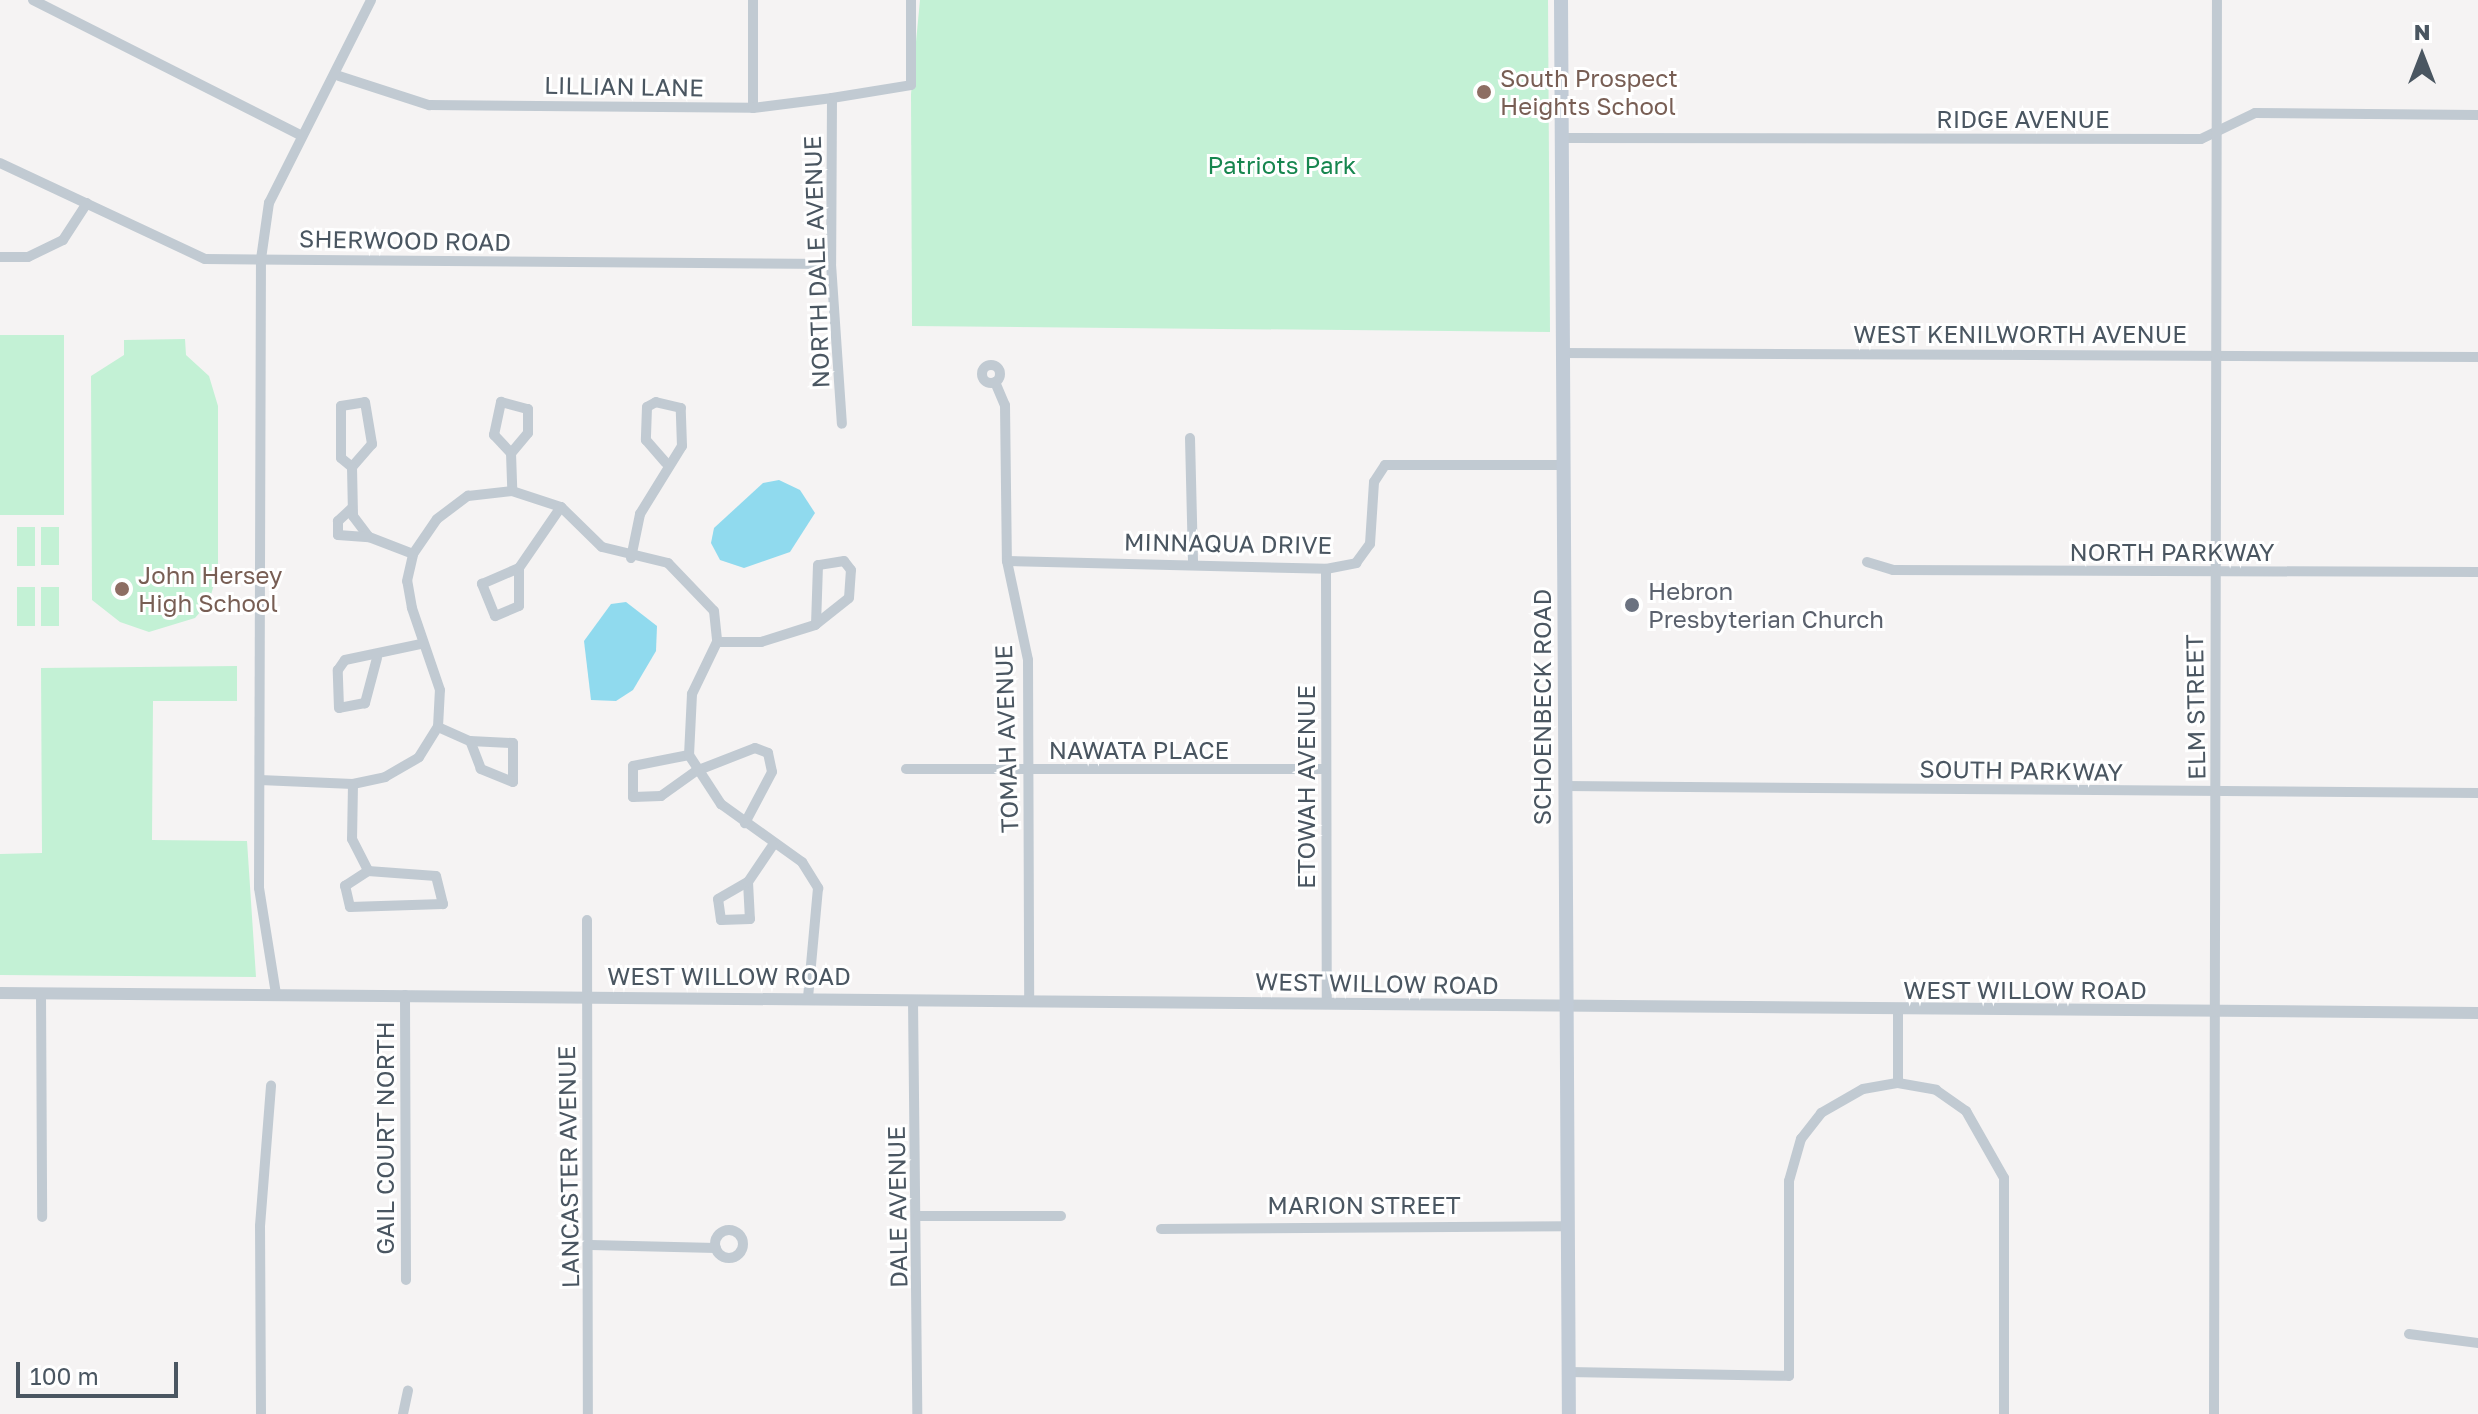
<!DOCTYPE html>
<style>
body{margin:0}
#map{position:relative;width:2478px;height:1414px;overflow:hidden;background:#f5f3f3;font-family:"Golos Text",sans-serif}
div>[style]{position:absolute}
.green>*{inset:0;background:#c3f1d5;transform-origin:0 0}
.water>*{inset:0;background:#90daee}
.minor>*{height:10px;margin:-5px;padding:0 5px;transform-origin:5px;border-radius:5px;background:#c1cad2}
.minor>.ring{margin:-5px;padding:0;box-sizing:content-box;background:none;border:10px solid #c1cad2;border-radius:50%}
.tertiary>*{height:12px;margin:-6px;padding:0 6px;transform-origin:6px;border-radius:6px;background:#c1cad2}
.secondary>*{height:14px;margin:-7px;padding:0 7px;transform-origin:7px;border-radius:7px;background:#c1cbd6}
.dots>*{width:22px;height:22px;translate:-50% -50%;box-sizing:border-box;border:4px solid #fff;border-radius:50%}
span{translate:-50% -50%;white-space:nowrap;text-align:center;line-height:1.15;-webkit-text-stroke:6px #fff;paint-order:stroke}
.education-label{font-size:24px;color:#785e54}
.left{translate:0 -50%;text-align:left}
.street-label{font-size:24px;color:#4a5661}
.park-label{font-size:24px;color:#17864f}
.worship-label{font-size:24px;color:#5b616d}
.north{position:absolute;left:2382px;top:16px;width:80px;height:80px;-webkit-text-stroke:6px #fff;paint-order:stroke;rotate:0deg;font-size:22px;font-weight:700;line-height:32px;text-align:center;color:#4a5661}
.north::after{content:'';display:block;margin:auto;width:28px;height:36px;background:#4a5661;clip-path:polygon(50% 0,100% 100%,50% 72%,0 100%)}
.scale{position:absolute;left:16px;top:1362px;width:162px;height:36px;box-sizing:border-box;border:4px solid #4a5661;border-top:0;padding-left:10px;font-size:24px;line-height:28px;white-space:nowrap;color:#4a5661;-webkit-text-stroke:6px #fff;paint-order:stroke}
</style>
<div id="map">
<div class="green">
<i style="clip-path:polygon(920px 0,1548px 0,1550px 332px,912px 326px,911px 94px)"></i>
<i style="left:0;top:335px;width:64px;height:180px"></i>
<i style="clip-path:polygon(185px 339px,186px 355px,209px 376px,218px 406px,218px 570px,209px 602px,195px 618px,149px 632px,120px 622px,92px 600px,91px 376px,124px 355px,124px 340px)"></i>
<i style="left:17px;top:527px;width:18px;height:39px"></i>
<i style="left:41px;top:527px;width:18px;height:38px"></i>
<i style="left:35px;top:587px;width:39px;height:18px;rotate:90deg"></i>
<i style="left:41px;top:587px;width:18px;height:39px"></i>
<i style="clip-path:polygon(237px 666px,237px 701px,153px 701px,152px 840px,247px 841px,256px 977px,0 975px,0 854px,42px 853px,41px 668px)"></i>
</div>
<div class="water">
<i style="clip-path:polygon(779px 480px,800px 490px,815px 513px,790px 552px,744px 568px,720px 560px,711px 543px,714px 528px,763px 483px)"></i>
<i style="clip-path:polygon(626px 602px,657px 626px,656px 651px,633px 690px,616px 701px,591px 700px,584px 641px,611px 604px)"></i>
</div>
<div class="minor">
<i style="left:33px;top:0;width:301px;rotate:26.8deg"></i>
<i style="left:753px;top:0;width:108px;rotate:90deg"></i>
<i style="left:339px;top:76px;width:95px;rotate:17.9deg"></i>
<i style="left:429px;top:105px;width:324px;rotate:0.5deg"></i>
<i style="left:753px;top:108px;width:80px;rotate:-7.2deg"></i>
<i style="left:832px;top:98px;width:80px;rotate:-9.3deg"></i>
<i style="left:911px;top:85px;width:85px;rotate:-90deg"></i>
<i style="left:832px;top:98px;width:166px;rotate:90.3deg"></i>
<i style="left:831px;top:264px;width:160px;rotate:86.1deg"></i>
<i style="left:1562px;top:138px;width:639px;rotate:0.09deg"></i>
<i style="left:2201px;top:139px;width:60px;rotate:-25.7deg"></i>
<i style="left:2255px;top:113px;width:223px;rotate:0.5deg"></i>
<i style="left:0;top:163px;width:226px;rotate:25.1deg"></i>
<i style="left:205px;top:259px;width:626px;rotate:0.46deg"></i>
<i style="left:0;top:257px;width:28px"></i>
<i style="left:28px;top:257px;width:39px;rotate:-26deg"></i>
<i style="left:63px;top:240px;width:44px;rotate:-57deg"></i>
<i style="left:1562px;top:353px;width:916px;rotate:0.25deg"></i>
<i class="ring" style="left:982px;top:365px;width:8px;height:8px"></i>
<i style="left:995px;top:382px;width:25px;rotate:67deg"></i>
<i style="left:1005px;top:405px;width:156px;rotate:89.3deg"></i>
<i style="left:1007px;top:561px;width:101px;rotate:78deg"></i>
<i style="left:1028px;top:660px;width:342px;rotate:89.8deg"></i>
<i style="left:501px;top:402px;width:28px;rotate:15deg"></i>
<i style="left:528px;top:409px;width:24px;rotate:90deg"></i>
<i style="left:528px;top:433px;width:26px;rotate:130deg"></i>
<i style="left:511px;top:453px;width:25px;rotate:-133deg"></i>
<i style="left:494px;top:435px;width:34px;rotate:-78deg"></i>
<i style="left:1190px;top:438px;width:123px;rotate:88.6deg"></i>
<i style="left:511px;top:453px;width:38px;rotate:88deg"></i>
<i style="left:352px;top:467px;width:14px;rotate:-141deg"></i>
<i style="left:341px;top:458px;width:52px;rotate:-90deg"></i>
<i style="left:341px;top:406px;width:24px;rotate:-9deg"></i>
<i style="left:365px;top:402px;width:43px;rotate:80.5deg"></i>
<i style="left:372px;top:444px;width:30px;rotate:131deg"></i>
<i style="left:352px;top:467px;width:49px;rotate:88.8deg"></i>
<i style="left:353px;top:516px;width:26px;rotate:53deg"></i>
<i style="left:369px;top:537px;width:47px;rotate:21.1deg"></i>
<i style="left:351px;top:509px;width:18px;rotate:137deg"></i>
<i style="left:338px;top:521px;width:14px;rotate:90deg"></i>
<i style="left:338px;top:535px;width:31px;rotate:4deg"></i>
<i style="left:631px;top:558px;width:45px;rotate:-78.4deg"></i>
<i style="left:640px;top:514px;width:80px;rotate:-58.3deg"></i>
<i style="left:682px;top:446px;width:38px;rotate:-92deg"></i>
<i style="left:681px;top:408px;width:26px;rotate:-167deg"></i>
<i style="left:656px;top:402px;width:10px;rotate:151deg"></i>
<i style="left:647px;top:407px;width:33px;rotate:92deg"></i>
<i style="left:646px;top:440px;width:30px;rotate:49deg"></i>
<i style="left:1007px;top:561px;width:319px;rotate:1.4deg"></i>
<i style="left:1326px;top:569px;width:31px;rotate:-11deg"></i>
<i style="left:1356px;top:563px;width:24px;rotate:-54deg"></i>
<i style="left:1370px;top:544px;width:62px;rotate:-86.3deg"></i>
<i style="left:1374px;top:482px;width:20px;rotate:-57deg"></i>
<i style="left:1385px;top:465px;width:177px"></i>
<i style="left:1867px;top:562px;width:27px;rotate:17deg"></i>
<i style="left:1893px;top:570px;width:585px;rotate:0.2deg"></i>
<i style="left:519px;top:568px;width:38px;rotate:90deg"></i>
<i style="left:519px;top:606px;width:26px;rotate:157deg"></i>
<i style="left:495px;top:616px;width:35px;rotate:-112deg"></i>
<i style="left:482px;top:584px;width:40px;rotate:-23.4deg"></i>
<i style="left:519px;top:568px;width:74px;rotate:-55.5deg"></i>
<i style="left:1326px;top:569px;width:435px;rotate:89.9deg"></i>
<i style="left:717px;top:642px;width:44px"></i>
<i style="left:761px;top:642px;width:57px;rotate:-17.5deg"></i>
<i style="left:815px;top:625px;width:43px;rotate:-38.5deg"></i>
<i style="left:849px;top:598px;width:28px;rotate:-86deg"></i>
<i style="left:851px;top:570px;width:11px;rotate:-128deg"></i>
<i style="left:844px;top:561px;width:26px;rotate:171deg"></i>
<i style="left:818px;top:565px;width:59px;rotate:91.9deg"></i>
<i style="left:377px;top:658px;width:47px;rotate:104.9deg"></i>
<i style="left:365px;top:703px;width:26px;rotate:169deg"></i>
<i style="left:339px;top:708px;width:38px;rotate:-92deg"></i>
<i style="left:338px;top:670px;width:12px;rotate:-55deg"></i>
<i style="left:345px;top:660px;width:78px;rotate:-11.9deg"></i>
<i style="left:438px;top:727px;width:35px;rotate:24deg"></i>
<i style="left:470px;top:741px;width:43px;rotate:2.7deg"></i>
<i style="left:513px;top:743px;width:39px;rotate:90deg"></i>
<i style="left:513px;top:782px;width:35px;rotate:-158deg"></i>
<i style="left:481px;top:769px;width:30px;rotate:-111deg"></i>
<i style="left:689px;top:755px;width:57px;rotate:168.9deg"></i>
<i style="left:633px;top:766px;width:31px;rotate:90deg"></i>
<i style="left:633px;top:797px;width:28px;rotate:-2deg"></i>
<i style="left:661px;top:796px;width:43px;rotate:-35.5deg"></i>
<i style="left:696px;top:771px;width:63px;rotate:-21.3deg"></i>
<i style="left:755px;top:748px;width:14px;rotate:21deg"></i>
<i style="left:768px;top:753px;width:19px;rotate:78deg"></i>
<i style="left:772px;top:772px;width:58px;rotate:117.9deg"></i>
<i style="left:906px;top:769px;width:419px"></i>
<i style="left:260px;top:780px;width:93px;rotate:2.5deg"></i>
<i style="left:353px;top:784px;width:33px;rotate:-12deg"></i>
<i style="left:385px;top:777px;width:39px;rotate:-30deg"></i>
<i style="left:419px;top:757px;width:36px;rotate:-58deg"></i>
<i style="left:438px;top:727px;width:37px;rotate:-87deg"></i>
<i style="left:440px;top:690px;width:87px;rotate:-108.9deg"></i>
<i style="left:412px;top:608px;width:27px;rotate:-100deg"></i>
<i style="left:407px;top:581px;width:28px;rotate:-77deg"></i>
<i style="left:413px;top:554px;width:42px;rotate:-55.6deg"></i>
<i style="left:437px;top:519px;width:39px;rotate:-37deg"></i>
<i style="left:468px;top:496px;width:44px;rotate:-6.5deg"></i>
<i style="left:512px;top:491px;width:52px;rotate:18.1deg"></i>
<i style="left:561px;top:507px;width:57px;rotate:44.3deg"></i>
<i style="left:602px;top:547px;width:68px;rotate:13.6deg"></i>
<i style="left:668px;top:563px;width:66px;rotate:46.2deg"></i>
<i style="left:714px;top:611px;width:31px;rotate:84deg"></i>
<i style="left:717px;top:642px;width:58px;rotate:115.7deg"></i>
<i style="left:692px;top:694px;width:61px;rotate:92.8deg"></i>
<i style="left:689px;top:755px;width:59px;rotate:56.9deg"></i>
<i style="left:721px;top:804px;width:100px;rotate:35.6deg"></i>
<i style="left:802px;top:862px;width:31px;rotate:58deg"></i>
<i style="left:818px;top:888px;width:110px;rotate:95.2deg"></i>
<i style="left:353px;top:784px;width:55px;rotate:91deg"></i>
<i style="left:352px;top:839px;width:36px;rotate:63deg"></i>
<i style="left:368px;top:871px;width:68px;rotate:4.2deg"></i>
<i style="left:436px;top:876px;width:29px;rotate:76deg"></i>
<i style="left:443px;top:904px;width:93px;rotate:178.2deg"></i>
<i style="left:350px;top:907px;width:22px;rotate:-103deg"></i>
<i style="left:345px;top:886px;width:27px;rotate:-33deg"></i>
<i style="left:1564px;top:786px;width:914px;rotate:0.44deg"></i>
<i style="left:748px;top:882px;width:37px;rotate:87deg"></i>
<i style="left:750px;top:919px;width:29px;rotate:178deg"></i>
<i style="left:721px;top:920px;width:21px;rotate:-98deg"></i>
<i style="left:718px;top:899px;width:34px;rotate:-30deg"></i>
<i style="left:748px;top:882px;width:45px;rotate:-56deg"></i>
<i style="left:587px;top:920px;width:494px;rotate:89.9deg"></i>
<i style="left:41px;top:993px;width:224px;rotate:89.7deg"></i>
<i style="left:276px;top:994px;width:107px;rotate:-99.1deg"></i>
<i style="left:259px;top:888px;width:629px;rotate:-89.82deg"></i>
<i style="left:261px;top:259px;width:57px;rotate:-81.9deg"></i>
<i style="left:269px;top:203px;width:227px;rotate:-63.3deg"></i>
<i style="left:405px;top:995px;width:285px;rotate:89.8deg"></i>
<i style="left:913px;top:1000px;width:414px;rotate:89.4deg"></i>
<i style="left:1898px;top:1083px;width:70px;rotate:-90deg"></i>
<i style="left:918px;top:1216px;width:143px"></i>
<i style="left:1161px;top:1229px;width:407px;rotate:-0.4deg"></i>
<i class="ring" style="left:715px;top:1230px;width:18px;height:18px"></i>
<i style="left:591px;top:1245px;width:125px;rotate:1.4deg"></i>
<i style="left:2409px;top:1334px;width:70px;rotate:7.4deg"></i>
<i style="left:1568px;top:1372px;width:221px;rotate:1deg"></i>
<i style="left:1789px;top:1376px;width:195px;rotate:-90deg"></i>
<i style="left:1789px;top:1181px;width:44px;rotate:-74.1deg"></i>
<i style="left:1801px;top:1139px;width:33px;rotate:-52deg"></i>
<i style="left:1821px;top:1113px;width:48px;rotate:-29.7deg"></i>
<i style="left:1863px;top:1089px;width:36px;rotate:-10deg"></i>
<i style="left:1898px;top:1083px;width:39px;rotate:10deg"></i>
<i style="left:1936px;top:1090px;width:37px;rotate:35deg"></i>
<i style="left:1966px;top:1111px;width:77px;rotate:60.4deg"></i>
<i style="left:2004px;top:1178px;width:236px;rotate:90deg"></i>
<i style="left:261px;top:1414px;width:188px;rotate:-90.3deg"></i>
<i style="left:260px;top:1226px;width:141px;rotate:-85.5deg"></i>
<i style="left:403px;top:1414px;width:24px;rotate:-78deg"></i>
<i style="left:2214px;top:1414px;width:1414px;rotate:-89.88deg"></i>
</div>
<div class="tertiary">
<i style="left:0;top:993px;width:2478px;rotate:0.46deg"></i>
</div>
<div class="secondary">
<i style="left:1561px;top:0;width:1414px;rotate:89.68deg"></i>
</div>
<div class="dots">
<i style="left:1484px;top:92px;background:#8d6e63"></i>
<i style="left:122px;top:589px;background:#8d6e63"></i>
<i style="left:1632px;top:605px;background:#6b7280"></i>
</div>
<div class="education-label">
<span class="left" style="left:1500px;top:92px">South Prospect<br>Heights School</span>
<span class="left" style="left:138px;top:589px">John Hersey<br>High School</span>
</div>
<div class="street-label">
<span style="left:624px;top:86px;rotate:1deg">LILLIAN LANE</span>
<span style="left:2023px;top:119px">RIDGE AVENUE</span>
<span style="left:405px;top:240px;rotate:1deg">SHERWOOD ROAD</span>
<span style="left:816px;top:262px;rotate:-92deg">NORTH DALE AVENUE</span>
<span style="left:2020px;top:334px">WEST KENILWORTH AVENUE</span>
<span style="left:1228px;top:543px;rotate:1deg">MINNAQUA DRIVE</span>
<span style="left:2172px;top:552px">NORTH PARKWAY</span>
<span style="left:1542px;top:707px;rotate:-90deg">SCHOENBECK ROAD</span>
<span style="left:2195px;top:707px;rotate:-91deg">ELM STREET</span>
<span style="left:1006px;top:739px;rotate:-92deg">TOMAH AVENUE</span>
<span style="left:1139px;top:750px">NAWATA PLACE</span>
<span style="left:2021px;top:770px;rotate:1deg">SOUTH PARKWAY</span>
<span style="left:1306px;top:787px;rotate:-90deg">ETOWAH AVENUE</span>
<span style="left:729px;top:976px">WEST WILLOW ROAD</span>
<span style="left:1377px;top:983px;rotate:1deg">WEST WILLOW ROAD</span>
<span style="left:2025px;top:990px">WEST WILLOW ROAD</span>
<span style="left:385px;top:1138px;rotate:-90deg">GAIL COURT NORTH</span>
<span style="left:568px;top:1167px;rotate:-91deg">LANCASTER AVENUE</span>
<span style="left:1364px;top:1205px">MARION STREET</span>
<span style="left:897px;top:1207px;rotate:-91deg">DALE AVENUE</span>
</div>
<div class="park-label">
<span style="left:1282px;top:165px">Patriots Park</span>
</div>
<div class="worship-label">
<span class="left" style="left:1648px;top:605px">Hebron<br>Presbyterian Church</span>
</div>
<div class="north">N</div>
<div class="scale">100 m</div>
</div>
